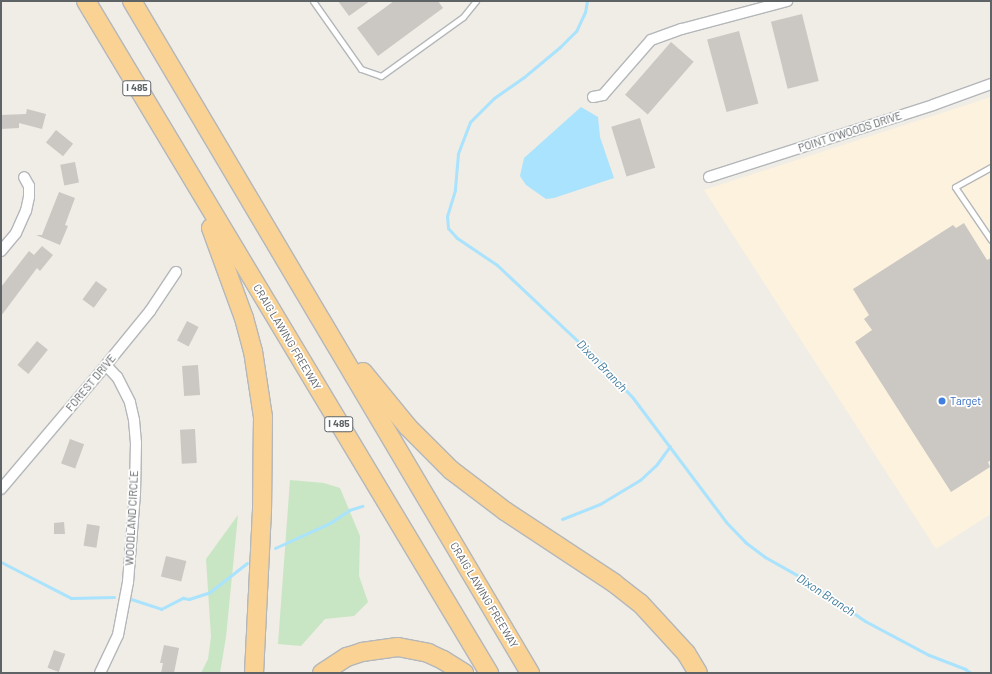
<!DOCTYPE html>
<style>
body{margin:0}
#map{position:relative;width:992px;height:674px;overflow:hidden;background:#f0ece6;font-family:Barlow,sans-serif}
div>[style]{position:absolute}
.commercial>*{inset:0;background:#fdf2de}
.green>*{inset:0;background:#c8e6c4}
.water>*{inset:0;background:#a9e3fd}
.stream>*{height:3px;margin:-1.5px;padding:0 1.5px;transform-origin:1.5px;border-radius:1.5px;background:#a9e3fd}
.building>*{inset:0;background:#cbc7c3;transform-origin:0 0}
.roads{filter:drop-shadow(1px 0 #b4b7ba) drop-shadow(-1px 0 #b4b7ba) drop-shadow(0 1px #b4b7ba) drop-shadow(0 -1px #b4b7ba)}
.service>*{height:5px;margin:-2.5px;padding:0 2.5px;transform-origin:2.5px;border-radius:2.5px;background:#fff}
.minor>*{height:10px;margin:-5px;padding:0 5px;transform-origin:5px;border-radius:5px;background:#fff}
.motorway>*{height:18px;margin:-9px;padding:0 9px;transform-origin:9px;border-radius:9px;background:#fad293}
.dots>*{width:11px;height:11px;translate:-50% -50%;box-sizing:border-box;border:2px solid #fff;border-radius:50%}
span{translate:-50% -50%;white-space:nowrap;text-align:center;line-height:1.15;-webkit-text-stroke:3.5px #fff;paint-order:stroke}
.shield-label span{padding:1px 3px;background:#fff;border:1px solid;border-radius:3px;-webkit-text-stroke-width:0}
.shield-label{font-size:10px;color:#5e6366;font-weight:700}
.street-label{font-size:11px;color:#5e6366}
.shop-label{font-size:11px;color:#366cbe}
.left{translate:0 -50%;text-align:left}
.water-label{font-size:12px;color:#3f7a9e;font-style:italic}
.frame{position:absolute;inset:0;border:2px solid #5e6366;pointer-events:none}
</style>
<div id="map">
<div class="commercial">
<i style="clip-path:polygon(991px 97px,991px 514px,936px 549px,704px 190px)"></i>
</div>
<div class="green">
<i style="clip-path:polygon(290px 480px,324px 483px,340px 488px,360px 536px,359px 576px,368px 602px,354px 616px,325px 619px,301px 646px,278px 644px)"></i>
<i style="clip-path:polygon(238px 515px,226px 637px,220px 673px,201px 673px,208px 659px,211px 637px,206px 559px)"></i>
</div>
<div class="water">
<i style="clip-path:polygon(581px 107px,598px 117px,600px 137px,614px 178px,554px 198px,546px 199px,526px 185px,520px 176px,524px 158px)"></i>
</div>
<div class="stream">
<i style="left:587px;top:1px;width:11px;rotate:100deg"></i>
<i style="left:585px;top:12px;width:21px;rotate:115deg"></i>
<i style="left:576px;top:31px;width:23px;rotate:135deg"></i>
<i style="left:560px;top:47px;width:47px;rotate:140.2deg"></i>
<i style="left:524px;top:77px;width:37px;rotate:145deg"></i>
<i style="left:494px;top:98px;width:34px;rotate:135deg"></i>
<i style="left:470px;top:122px;width:34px;rotate:111deg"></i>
<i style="left:458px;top:154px;width:36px;rotate:95deg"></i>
<i style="left:455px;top:190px;width:27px;rotate:107deg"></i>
<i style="left:447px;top:216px;width:12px;rotate:85deg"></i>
<i style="left:448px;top:228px;width:13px;rotate:48deg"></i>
<i style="left:457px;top:238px;width:48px;rotate:34deg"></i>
<i style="left:497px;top:265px;width:144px;rotate:43.3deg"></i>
<i style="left:602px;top:364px;width:46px;rotate:47.6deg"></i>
<i style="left:633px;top:398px;width:155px;rotate:53.1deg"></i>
<i style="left:726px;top:522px;width:28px;rotate:46deg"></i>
<i style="left:745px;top:542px;width:25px;rotate:37deg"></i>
<i style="left:765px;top:557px;width:45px;rotate:29.4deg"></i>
<i style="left:804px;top:579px;width:74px;rotate:34.5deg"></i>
<i style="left:865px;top:621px;width:72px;rotate:28deg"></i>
<i style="left:929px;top:655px;width:39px;rotate:21deg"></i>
<i style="left:965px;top:669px;width:7px;rotate:34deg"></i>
<i style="left:562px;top:519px;width:41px;rotate:-21.5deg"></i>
<i style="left:600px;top:504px;width:47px;rotate:-31deg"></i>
<i style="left:640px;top:480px;width:23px;rotate:-43deg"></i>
<i style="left:657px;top:464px;width:22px;rotate:-54deg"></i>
<i style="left:275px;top:548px;width:60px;rotate:-24.4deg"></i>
<i style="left:330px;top:523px;width:23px;rotate:-34deg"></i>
<i style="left:349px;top:510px;width:14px;rotate:-17deg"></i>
<i style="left:1px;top:562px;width:79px;rotate:27.2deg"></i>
<i style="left:71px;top:598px;width:43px;rotate:-1.3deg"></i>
<i style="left:131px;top:599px;width:32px;rotate:18deg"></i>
<i style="left:161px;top:609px;width:25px;rotate:-27deg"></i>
<i style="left:183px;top:598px;width:6px;rotate:9deg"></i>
<i style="left:189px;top:599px;width:22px;rotate:-18deg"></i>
<i style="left:210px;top:592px;width:47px;rotate:-38.1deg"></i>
</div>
<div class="building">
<i style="clip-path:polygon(338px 1px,370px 1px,349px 16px)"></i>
<i style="clip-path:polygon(394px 1px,438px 1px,443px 8px,378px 56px,357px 28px)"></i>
<i style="left:802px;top:14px;width:69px;height:32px;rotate:76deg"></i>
<i style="left:739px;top:31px;width:75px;height:33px;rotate:75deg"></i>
<i style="left:671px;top:42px;width:30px;height:70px;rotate:41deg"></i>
<i style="clip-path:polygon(27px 109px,46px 114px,42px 129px,19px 123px,19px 128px,1px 129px,1px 115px,26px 114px)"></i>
<i style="left:640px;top:118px;width:52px;height:30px;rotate:73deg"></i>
<i style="left:56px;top:130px;width:22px;height:16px;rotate:39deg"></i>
<i style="left:75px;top:162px;width:21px;height:15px;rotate:79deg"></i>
<i style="clip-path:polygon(59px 192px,75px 198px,65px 225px,68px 226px,60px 245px,36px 235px,42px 235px)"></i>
<i style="clip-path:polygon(964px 223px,987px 260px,991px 258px,991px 460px,988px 462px,990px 467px,951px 492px,855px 342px,872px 330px,864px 319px,869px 315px,853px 289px,953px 225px,956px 228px)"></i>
<i style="clip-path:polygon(42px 246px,53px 255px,40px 271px,37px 268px,1px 316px,1px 287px,29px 251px,34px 255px)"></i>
<i style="left:96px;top:281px;width:14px;height:23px;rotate:36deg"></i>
<i style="left:187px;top:321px;width:13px;height:22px;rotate:27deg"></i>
<i style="left:37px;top:341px;width:14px;height:31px;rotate:39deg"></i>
<i style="left:198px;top:365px;width:30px;height:16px;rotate:86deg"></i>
<i style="left:195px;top:429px;width:34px;height:15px;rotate:87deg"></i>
<i style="left:70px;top:439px;width:15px;height:26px;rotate:20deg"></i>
<i style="clip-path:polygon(64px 522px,65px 534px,54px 534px,54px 523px)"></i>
<i style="left:87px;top:524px;width:13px;height:22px;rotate:9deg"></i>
<i style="left:166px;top:556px;width:21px;height:21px;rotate:14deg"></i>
<i style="clip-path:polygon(164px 645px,179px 648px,174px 673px,161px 673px,163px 663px,160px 663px)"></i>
<i style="left:54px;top:650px;width:12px;height:19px;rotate:20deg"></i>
</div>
<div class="roads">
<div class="service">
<i style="left:313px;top:1px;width:83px;rotate:54.8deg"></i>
<i style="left:361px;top:69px;width:21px;rotate:19deg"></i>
<i style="left:381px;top:76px;width:101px;rotate:-35.7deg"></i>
<i style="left:463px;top:17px;width:21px;rotate:-51deg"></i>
<i style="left:991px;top:167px;width:41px;rotate:150.9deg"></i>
<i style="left:955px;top:187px;width:64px;rotate:55.8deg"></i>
</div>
<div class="minor">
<i style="left:593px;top:97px;width:10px;rotate:-11deg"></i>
<i style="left:603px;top:95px;width:73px;rotate:-48.9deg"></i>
<i style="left:651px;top:40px;width:33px;rotate:-20deg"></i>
<i style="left:682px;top:29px;width:109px;rotate:-14.9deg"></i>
<i style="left:709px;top:177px;width:235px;rotate:-17.8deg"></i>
<i style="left:933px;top:105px;width:62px;rotate:-19.9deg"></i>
<i style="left:1px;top:251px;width:23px;rotate:-50deg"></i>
<i style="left:16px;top:233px;width:24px;rotate:-66deg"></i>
<i style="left:26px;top:211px;width:14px;rotate:-78deg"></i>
<i style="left:29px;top:197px;width:11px;rotate:-90deg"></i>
<i style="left:29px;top:186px;width:10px;rotate:-119deg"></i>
<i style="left:1px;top:489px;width:162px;rotate:-49.7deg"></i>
<i style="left:106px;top:365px;width:70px;rotate:-50.8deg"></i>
<i style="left:150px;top:311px;width:47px;rotate:-56.3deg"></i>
<i style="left:100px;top:673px;width:42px;rotate:-64.7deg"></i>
<i style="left:118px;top:635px;width:54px;rotate:-79.3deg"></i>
<i style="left:128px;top:582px;width:88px;rotate:-85.5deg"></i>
<i style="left:135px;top:494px;width:51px;rotate:-88.9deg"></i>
<i style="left:136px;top:443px;width:23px;rotate:-95deg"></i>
<i style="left:134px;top:420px;width:18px;rotate:-103deg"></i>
<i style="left:130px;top:402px;width:28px;rotate:-117deg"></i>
<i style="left:117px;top:377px;width:16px;rotate:-133deg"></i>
</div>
<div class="motorway">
<i style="left:86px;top:1px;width:784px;rotate:59.05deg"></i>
<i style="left:132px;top:1px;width:781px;rotate:59.36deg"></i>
<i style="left:211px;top:228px;width:96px;rotate:69.9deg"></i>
<i style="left:244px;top:318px;width:34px;rotate:75deg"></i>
<i style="left:253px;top:351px;width:67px;rotate:81.4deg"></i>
<i style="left:263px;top:417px;width:93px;rotate:90.6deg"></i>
<i style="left:262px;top:510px;width:163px;rotate:92.8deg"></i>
<i style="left:363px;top:372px;width:71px;rotate:50.7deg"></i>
<i style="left:408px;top:427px;width:61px;rotate:45deg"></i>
<i style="left:451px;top:470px;width:68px;rotate:37.2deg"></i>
<i style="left:505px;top:511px;width:131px;rotate:33.4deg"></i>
<i style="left:614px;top:583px;width:33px;rotate:38deg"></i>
<i style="left:640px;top:603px;width:68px;rotate:47.4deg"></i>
<i style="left:686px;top:653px;width:23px;rotate:59deg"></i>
<i style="left:322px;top:673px;width:30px;rotate:-33deg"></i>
<i style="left:347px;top:657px;width:16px;rotate:-18deg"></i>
<i style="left:362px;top:652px;width:36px;rotate:-8deg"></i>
<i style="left:398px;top:647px;width:31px;rotate:11deg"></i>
<i style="left:428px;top:653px;width:17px;rotate:25deg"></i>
<i style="left:443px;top:660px;width:25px;rotate:32deg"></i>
</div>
</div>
<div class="dots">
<i style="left:942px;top:401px;background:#3f7fe0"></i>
</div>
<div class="shield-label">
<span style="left:137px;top:88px">I 485</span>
<span style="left:339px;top:424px">I 485</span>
</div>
<div class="street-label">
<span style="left:850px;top:132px;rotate:-18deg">POINT O'WOODS DRIVE</span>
<span style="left:287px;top:337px;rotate:59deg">CRAIG LAWING FREEWAY</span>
<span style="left:91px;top:383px;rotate:-50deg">FOREST DRIVE</span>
<span style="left:132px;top:518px;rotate:-87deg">WOODLAND CIRCLE</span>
<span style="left:484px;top:595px;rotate:59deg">CRAIG LAWING FREEWAY</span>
</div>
<div class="shop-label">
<span class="left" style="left:950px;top:401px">Target</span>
</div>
<div class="water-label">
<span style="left:602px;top:366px;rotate:46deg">Dixon Branch</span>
<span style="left:826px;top:595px;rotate:33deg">Dixon Branch</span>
</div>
<div class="frame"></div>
</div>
